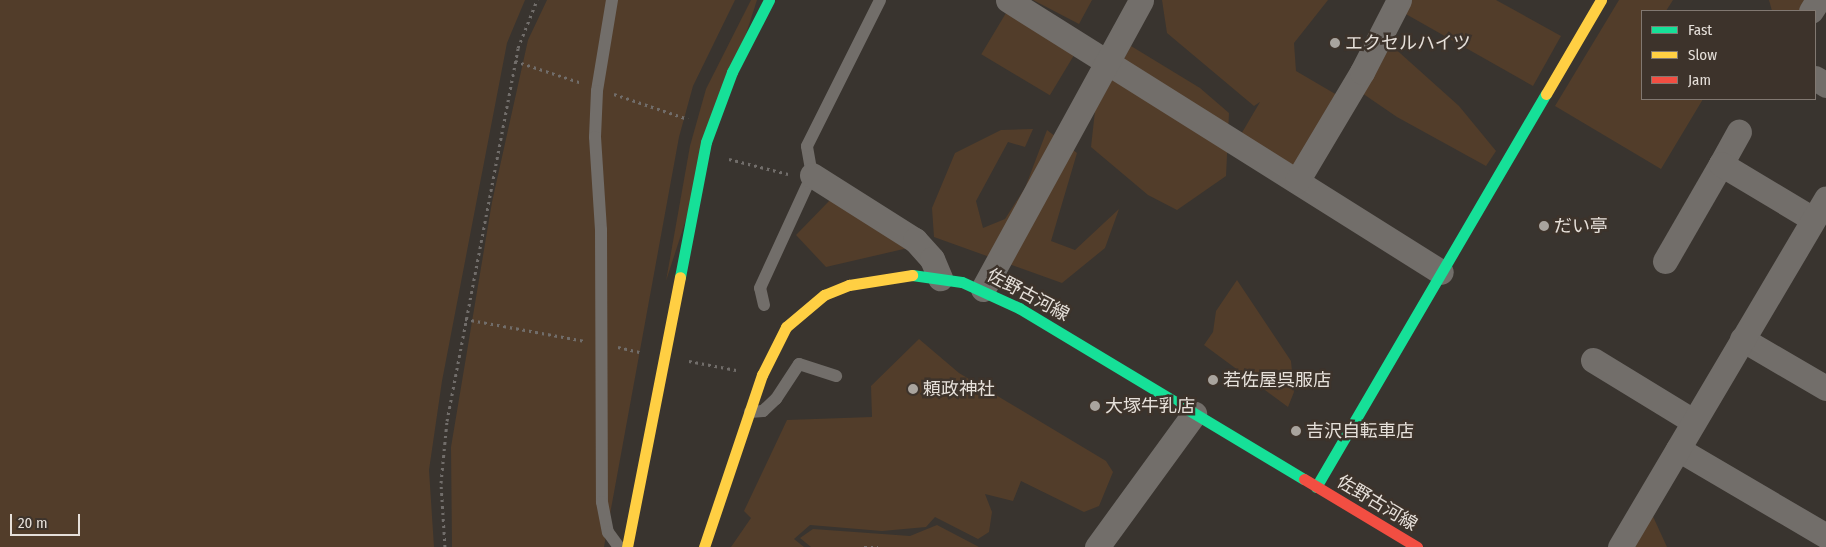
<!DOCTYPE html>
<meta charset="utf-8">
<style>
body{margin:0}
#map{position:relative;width:1826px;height:547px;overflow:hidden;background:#39342f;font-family:"Fira Sans Condensed","Noto Sans JP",sans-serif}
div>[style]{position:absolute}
.green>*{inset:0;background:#523d2a;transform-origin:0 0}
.path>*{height:3px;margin-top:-1.5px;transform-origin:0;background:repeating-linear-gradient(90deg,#716d6a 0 2.5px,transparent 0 6.5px)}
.lane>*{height:12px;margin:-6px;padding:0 6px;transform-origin:6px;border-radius:6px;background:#726e6a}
.street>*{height:25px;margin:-12.5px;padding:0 12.5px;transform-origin:12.5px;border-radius:12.5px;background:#726e6a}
.fast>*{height:11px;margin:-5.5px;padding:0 5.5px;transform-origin:5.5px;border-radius:5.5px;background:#16e098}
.slow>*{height:11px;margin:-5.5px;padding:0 5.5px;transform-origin:5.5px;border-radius:5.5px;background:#ffcf43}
.jam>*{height:11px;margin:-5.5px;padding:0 5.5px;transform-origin:5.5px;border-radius:5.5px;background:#f24e42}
.dots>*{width:14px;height:14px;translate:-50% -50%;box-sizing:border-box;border:2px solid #3d332b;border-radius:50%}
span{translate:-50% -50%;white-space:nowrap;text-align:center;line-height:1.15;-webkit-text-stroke:5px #3d332b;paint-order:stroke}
.poi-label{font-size:18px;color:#e6e0da}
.left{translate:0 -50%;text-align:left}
.street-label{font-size:18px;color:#e6e0da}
.legend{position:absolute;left:1641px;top:10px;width:175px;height:90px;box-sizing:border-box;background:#3d332b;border:1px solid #817871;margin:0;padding:6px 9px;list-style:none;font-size:15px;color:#e6e0da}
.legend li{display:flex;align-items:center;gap:10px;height:25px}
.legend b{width:25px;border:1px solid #817871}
.scale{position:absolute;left:10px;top:514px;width:70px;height:22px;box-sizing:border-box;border:2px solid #e6e0da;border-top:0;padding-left:6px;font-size:15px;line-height:18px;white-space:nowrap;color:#e6e0da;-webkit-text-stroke:4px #3d332b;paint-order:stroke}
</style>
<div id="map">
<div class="green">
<i style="clip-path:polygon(0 0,525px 0,507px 43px,442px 381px,429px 470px,434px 547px,0 547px)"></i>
<i style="clip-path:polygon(547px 0,735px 0,693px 86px,679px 137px,604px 547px,452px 547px,451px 447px,492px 202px,528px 40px)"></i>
<i style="clip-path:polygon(751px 0,757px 0,666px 281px,690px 146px,706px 89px)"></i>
<i style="clip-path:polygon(1033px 0,1092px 0,1079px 24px)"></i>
<i style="clip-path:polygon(1162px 0,1328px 0,1294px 43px,1296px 71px,1337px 95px,1295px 168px,1240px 136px,1260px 102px,1254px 106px,1167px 33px)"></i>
<i style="clip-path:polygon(1412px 0,1496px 0,1561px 36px,1533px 86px,1404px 13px)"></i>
<i style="clip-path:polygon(1619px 0,1673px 0,1666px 11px,1642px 11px,1642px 99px,1703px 99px,1661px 169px,1555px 106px)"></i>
<i style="clip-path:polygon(1769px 0,1804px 0,1800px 11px,1772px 11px)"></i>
<i style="left:1006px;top:13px;width:80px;height:48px;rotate:31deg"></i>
<i style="clip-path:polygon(1391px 45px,1459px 106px,1496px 151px,1486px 166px,1397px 117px,1359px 91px)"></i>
<i style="clip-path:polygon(1131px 46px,1200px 88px,1229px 113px,1226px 176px,1177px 210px,1148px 195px,1091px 147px,1095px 111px)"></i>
<i style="clip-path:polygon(1033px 129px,1025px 147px,1008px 142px,976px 201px,983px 228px,1005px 219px,1025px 188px,1047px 130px,1077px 153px,1051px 241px,1075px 250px,1119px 209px,1105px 248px,1062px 283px,934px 237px,932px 208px,955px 153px,1001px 130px)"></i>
<i style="clip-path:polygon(831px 199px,908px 248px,826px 267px,796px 235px)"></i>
<i style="clip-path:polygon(1237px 280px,1291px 361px,1294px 392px,1288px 407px,1204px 345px,1213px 332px,1216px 311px)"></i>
<i style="clip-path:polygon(919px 339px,959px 373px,1106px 461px,1113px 472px,1099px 506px,1084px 512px,1021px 481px,1013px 501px,985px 494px,992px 512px,989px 532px,978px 539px,935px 517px,926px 527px,882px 531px,810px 525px,794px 539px,804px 547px,731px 547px,751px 518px,744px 511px,787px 420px,872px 417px,871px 386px)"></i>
<i style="clip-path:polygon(1650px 510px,1667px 547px,1629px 547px)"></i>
<i style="clip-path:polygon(937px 525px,979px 547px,811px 547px,800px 538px,813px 529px,910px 536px)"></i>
</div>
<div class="path">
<i style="left:515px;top:61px;width:71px;rotate:18.2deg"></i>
<i style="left:614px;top:94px;width:78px;rotate:18.7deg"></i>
<i style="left:729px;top:159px;width:61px;rotate:14.3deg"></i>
<i style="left:465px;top:319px;width:122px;rotate:10.4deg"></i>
<i style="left:618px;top:347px;width:22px;rotate:13deg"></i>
<i style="left:689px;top:361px;width:48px;rotate:10.8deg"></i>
<i style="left:445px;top:547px;width:64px;rotate:-93.6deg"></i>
<i style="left:441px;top:483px;width:62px;rotate:-84.5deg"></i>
<i style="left:447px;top:421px;width:380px;rotate:-79.2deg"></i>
<i style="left:518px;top:48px;width:52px;rotate:-68.4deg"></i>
<i style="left:864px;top:547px;width:14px"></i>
</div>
<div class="lane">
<i style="left:612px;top:0;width:92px;rotate:99.4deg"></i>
<i style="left:597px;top:91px;width:46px;rotate:92.5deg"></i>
<i style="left:595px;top:137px;width:93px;rotate:86.3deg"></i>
<i style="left:601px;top:230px;width:272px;rotate:89.8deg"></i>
<i style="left:602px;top:502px;width:31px;rotate:79deg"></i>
<i style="left:608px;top:532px;width:19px;rotate:54deg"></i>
<i style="left:764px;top:305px;width:17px;rotate:-103deg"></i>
<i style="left:760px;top:288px;width:124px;rotate:-65.3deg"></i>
<i style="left:812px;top:175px;width:29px;rotate:-100deg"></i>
<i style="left:807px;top:146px;width:163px;rotate:-63.4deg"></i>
<i style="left:750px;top:412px;width:13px;rotate:-4deg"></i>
<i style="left:763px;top:411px;width:18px;rotate:-43deg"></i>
<i style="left:776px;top:399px;width:42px;rotate:-56.7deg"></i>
<i style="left:799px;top:364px;width:39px;rotate:18deg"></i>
</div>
<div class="street">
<i style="left:1008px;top:0;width:511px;rotate:32.14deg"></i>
<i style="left:1811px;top:11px;width:13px;rotate:-58deg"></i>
<i style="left:1815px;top:78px;width:13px;rotate:32deg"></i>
<i style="left:1721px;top:164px;width:37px;rotate:-61deg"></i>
<i style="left:812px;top:175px;width:122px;rotate:32.3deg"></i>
<i style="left:915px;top:240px;width:25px;rotate:48deg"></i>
<i style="left:932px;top:259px;width:21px;rotate:67deg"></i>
<i style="left:1297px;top:181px;width:127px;rotate:-59.2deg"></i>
<i style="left:1362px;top:72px;width:81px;rotate:-62.8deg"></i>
<i style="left:1665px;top:261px;width:112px;rotate:-60deg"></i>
<i style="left:1721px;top:164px;width:107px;rotate:30.9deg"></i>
<i style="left:983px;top:289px;width:329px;rotate:-61.3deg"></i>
<i style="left:1742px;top:339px;width:97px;rotate:30.3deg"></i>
<i style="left:1593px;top:360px;width:117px;rotate:31.4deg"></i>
<i style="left:1678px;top:449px;width:172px;rotate:30.4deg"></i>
<i style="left:1097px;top:547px;width:165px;rotate:-53.9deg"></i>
<i style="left:1620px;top:547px;width:405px;rotate:-59.4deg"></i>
</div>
<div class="fast">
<i style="left:912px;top:275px;width:50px;rotate:8deg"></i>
<i style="left:962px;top:282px;width:63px;rotate:24.5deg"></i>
<i style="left:1019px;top:308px;width:332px;rotate:31deg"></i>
<i style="left:680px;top:277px;width:137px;rotate:-79.1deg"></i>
<i style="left:706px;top:142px;width:75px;rotate:-69.6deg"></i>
<i style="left:732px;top:72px;width:81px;rotate:-62.8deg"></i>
<i style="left:1316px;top:487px;width:455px;rotate:-59.7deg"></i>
</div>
<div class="slow">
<i style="left:1546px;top:94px;width:109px;rotate:-59.7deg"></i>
<i style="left:627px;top:547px;width:275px;rotate:-78.9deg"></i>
<i style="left:704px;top:547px;width:182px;rotate:-71.4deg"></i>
<i style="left:762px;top:375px;width:54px;rotate:-63.4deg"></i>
<i style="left:786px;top:327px;width:50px;rotate:-40.1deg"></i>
<i style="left:824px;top:295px;width:27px;rotate:-22deg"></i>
<i style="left:849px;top:285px;width:64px;rotate:-9deg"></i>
</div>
<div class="jam">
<i style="left:1304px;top:479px;width:132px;rotate:31deg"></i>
</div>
<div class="dots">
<i style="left:1335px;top:43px;background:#a9a49e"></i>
<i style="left:1544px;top:226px;background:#a9a49e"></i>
<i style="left:1213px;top:380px;background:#a9a49e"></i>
<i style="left:913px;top:389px;background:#a9a49e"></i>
<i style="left:1095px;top:406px;background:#a9a49e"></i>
<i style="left:1296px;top:431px;background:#a9a49e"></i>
</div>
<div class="poi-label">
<span class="left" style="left:1345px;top:43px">エクセルハイツ</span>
<span class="left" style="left:1554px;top:226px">だい亭</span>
<span class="left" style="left:1223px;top:380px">若佐屋呉服店</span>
<span class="left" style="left:923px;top:389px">頼政神社</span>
<span class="left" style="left:1105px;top:406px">大塚牛乳店</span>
<span class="left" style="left:1306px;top:431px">吉沢自転車店</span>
</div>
<div class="street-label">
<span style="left:1028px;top:295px;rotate:28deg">佐野古河線</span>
<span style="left:1377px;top:503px;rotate:31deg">佐野古河線</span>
</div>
<ul class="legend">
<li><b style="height:6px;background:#16e098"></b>Fast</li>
<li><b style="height:6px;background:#ffcf43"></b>Slow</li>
<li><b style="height:6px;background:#f24e42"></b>Jam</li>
</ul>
<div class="scale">20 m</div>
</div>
